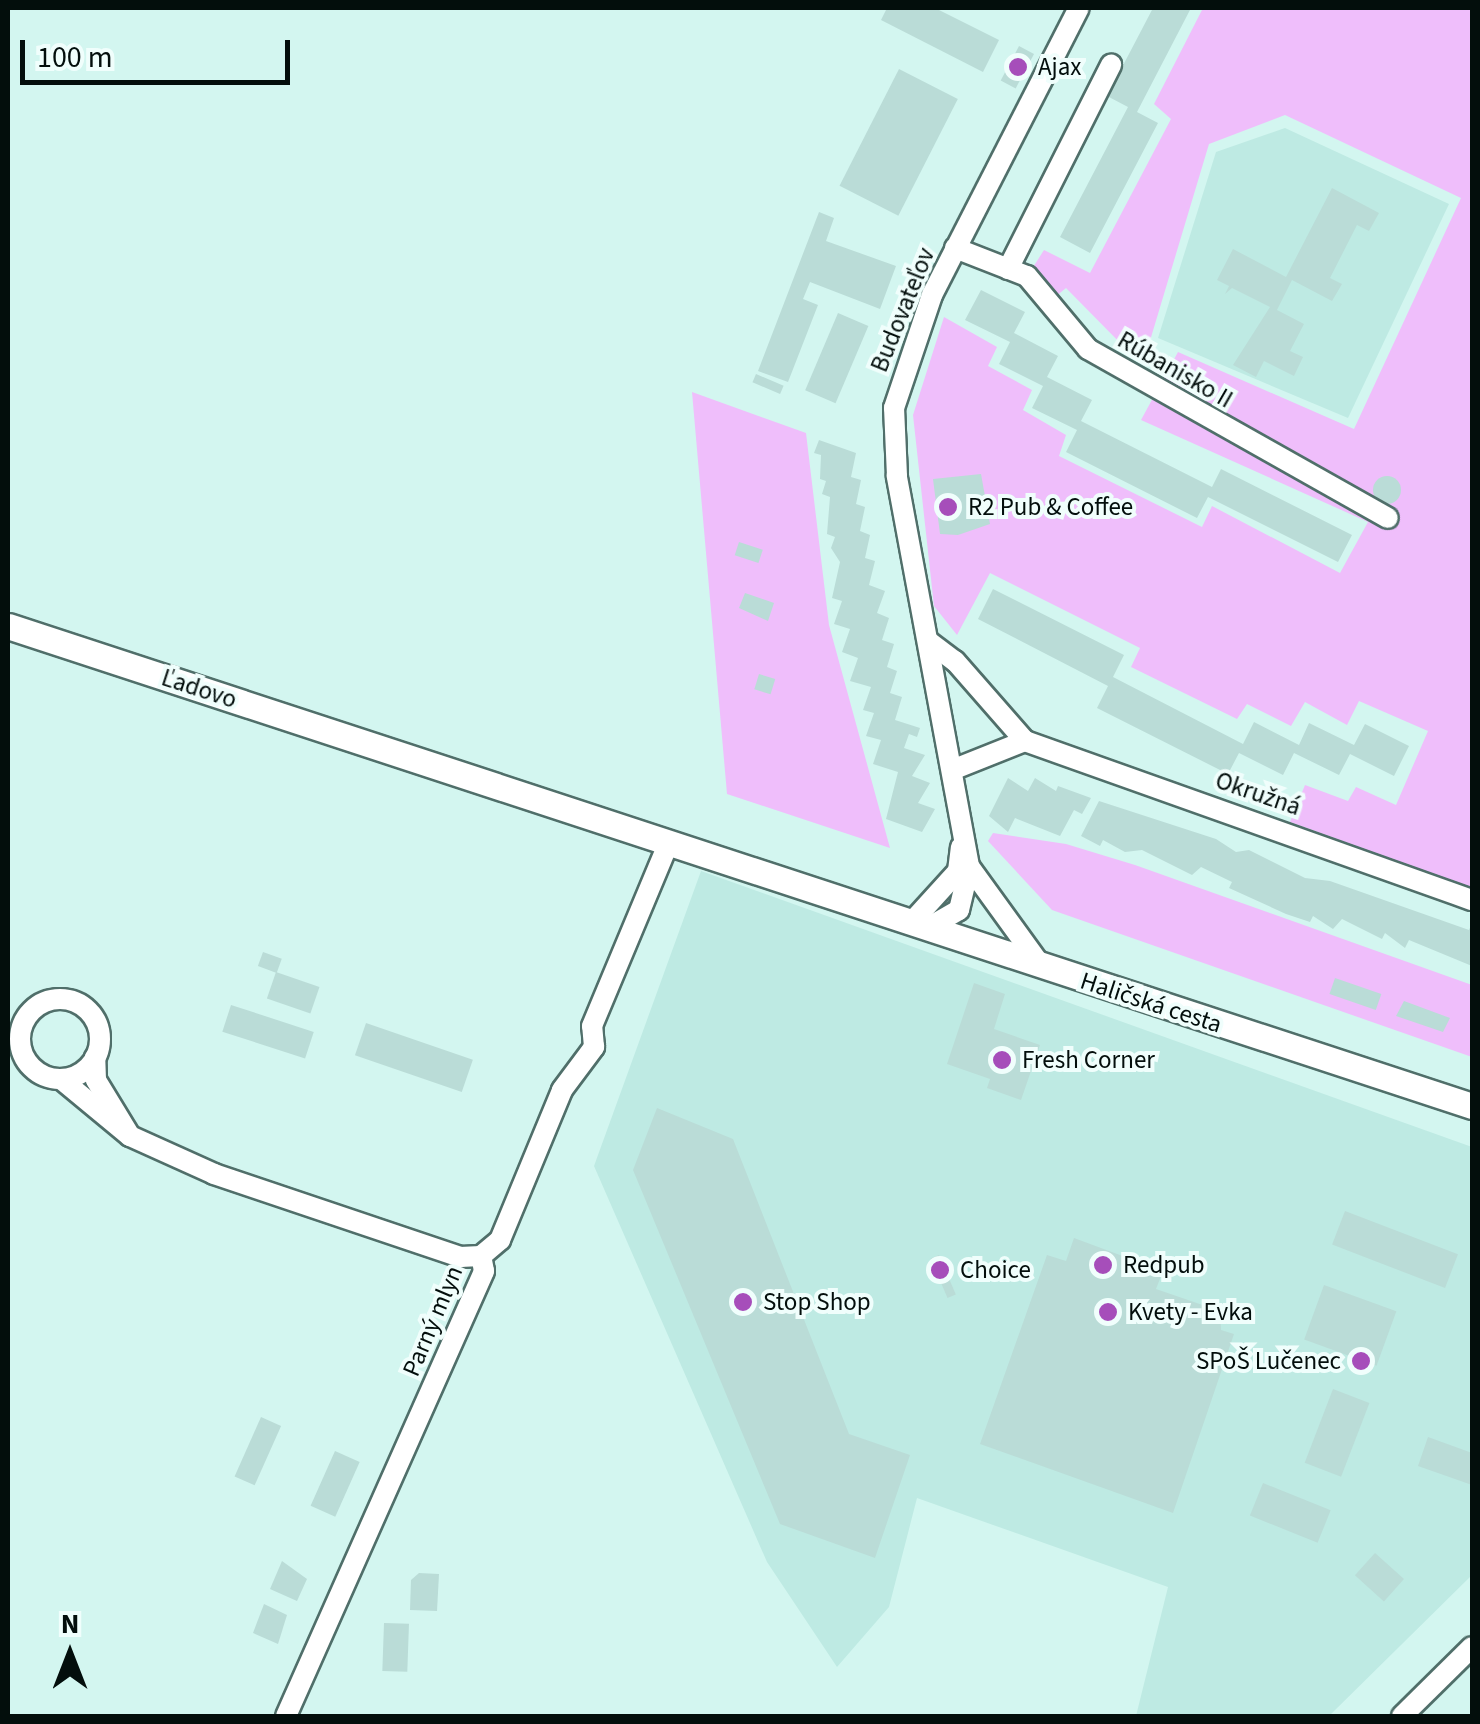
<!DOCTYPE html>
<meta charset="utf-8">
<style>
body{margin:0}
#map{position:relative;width:1480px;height:1724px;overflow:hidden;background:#d3f6f0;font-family:"Source Sans 3",sans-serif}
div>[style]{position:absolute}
.built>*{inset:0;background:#beeae3}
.green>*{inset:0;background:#efbefb}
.building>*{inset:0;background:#badcd7;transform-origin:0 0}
.round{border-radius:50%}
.roads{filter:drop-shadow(2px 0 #506f6a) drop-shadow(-2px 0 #506f6a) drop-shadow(0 2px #506f6a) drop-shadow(0 -2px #506f6a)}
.minor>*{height:20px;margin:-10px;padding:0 10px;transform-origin:10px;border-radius:10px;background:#fff}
.minor>.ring{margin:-10px;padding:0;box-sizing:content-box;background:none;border:20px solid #fff;border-radius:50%}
.major>*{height:25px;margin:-12.5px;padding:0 12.5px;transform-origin:12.5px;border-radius:12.5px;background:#fff}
.dots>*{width:28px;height:28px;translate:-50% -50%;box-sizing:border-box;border:5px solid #f0fefc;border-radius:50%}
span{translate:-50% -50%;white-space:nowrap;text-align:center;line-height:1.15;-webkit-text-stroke:8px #f0fefc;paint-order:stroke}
.poi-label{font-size:25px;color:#030e0c}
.left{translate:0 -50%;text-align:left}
.right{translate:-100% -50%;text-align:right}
.street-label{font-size:25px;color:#030e0c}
.frame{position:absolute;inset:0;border:10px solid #030e0c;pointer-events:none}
.north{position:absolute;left:20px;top:1604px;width:100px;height:100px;-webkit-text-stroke:8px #f0fefc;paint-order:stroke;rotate:0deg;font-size:28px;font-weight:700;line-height:40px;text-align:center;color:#030e0c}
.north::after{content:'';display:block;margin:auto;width:35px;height:45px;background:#030e0c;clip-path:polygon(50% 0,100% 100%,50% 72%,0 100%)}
.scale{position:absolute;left:20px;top:40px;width:270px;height:45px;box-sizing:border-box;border:5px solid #030e0c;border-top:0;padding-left:12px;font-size:30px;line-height:35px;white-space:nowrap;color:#030e0c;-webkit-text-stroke:8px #f0fefc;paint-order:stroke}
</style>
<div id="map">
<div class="built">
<i style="clip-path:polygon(1285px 128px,1449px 204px,1348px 418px,1158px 338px,1216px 152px)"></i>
<i style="clip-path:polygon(701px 871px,1472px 1147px,1472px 1575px,1329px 1716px,1136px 1716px,1168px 1587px,917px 1498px,889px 1607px,837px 1667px,767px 1562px,594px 1166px)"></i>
</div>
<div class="green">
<i style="clip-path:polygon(1203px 8px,1472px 8px,1472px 888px,1290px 822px,1305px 785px,1348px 801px,1356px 787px,1396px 805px,1428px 731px,1359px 701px,1347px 725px,1305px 702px,1291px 726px,1247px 704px,1237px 719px,1131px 667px,1140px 648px,990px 573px,957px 635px,934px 606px,913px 415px,944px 317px,997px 347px,988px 366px,1032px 390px,1023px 410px,1066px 435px,1059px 456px,1202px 527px,1212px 506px,1340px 573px,1368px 522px,1141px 420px,1178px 352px,1354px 429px,1461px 198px,1285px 115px,1209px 144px,1149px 344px,1132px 355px,1066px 288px,1055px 297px,1030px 272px,1044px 250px,1090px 273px,1171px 119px,1154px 104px)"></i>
<i style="clip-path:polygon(692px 392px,806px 433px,829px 625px,890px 848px,727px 794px)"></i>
<i style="clip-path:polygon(993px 833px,1066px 844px,1135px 865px,1472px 985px,1472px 1057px,1052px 910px,988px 841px)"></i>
</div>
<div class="building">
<i style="clip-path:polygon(887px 8px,935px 8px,999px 40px,983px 72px,881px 20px)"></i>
<i style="clip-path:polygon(1153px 8px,1191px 8px,1137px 112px,1158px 123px,1090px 253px,1060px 237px,1128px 107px,1107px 96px)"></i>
<i style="left:1019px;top:46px;width:17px;height:39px;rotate:28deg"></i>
<i style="left:899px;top:69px;width:66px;height:131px;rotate:27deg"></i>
<i style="clip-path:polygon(1332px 188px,1379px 213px,1369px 231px,1357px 225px,1330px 278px,1342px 284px,1332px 301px,1292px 280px,1277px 310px,1304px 324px,1290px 351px,1303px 357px,1294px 376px,1264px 361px,1256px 377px,1233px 365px,1270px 307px,1232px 288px,1225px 294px,1229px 286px,1217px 280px,1233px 249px,1286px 277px)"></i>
<i style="clip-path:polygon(819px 212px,834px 218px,826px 241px,896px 266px,880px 309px,810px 282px,803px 299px,818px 305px,788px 382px,758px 371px)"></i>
<i style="clip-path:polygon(981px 290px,1025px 312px,1014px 333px,1058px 356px,1047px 377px,1092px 400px,1081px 421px,1212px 487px,1221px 469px,1352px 535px,1338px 562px,1208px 497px,1197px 518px,1066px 452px,1077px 430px,1032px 408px,1043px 386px,999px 364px,1010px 342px,965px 320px)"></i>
<i style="left:838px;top:313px;width:33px;height:84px;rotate:23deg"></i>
<i style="left:756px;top:374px;width:30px;height:9px;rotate:23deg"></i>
<i style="clip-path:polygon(819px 440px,856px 453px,851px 477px,861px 480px,856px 504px,865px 507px,860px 531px,870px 535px,865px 558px,875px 561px,869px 585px,885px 591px,877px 613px,889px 618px,882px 640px,894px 644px,887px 667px,897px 671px,890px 693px,902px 697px,895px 720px,920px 728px,917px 737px,909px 734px,904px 748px,925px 755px,912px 776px,930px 783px,918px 803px,935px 809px,922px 832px,886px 819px,898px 772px,873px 764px,881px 740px,866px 736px,874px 713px,863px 710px,871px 687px,850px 681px,858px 658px,842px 652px,850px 629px,834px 624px,842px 601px,832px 598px,840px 562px,831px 548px,835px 537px,827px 534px,830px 497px,822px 494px,826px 481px,820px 479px,821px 455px,814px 453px)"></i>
<i style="clip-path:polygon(981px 474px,990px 524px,958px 535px,940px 534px,933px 479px)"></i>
<i class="round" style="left:1373px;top:476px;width:28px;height:28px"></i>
<i style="left:739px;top:542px;width:25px;height:14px;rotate:18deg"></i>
<i style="clip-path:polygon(993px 589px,1124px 655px,1113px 677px,1243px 744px,1254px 722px,1299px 745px,1309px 723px,1354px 745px,1365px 724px,1409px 746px,1394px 776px,1350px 754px,1339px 775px,1294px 753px,1283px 775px,1239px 753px,1228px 774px,1097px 708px,1108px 686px,978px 619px)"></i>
<i style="clip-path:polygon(745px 593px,774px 603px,768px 621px,739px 608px)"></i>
<i style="left:759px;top:674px;width:17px;height:16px;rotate:17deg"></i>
<i style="clip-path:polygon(1008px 778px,1028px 791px,1035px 778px,1056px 791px,1058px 786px,1091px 798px,1082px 814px,1074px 810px,1060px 836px,1015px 818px,1008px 832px,989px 816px)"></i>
<i style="clip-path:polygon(1099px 801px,1216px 839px,1236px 852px,1249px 850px,1305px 878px,1330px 881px,1469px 930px,1472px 923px,1472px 966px,1409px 940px,1405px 948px,1385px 933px,1382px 939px,1342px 919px,1333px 929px,1313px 916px,1310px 922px,1286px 914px,1229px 888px,1232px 882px,1201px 867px,1192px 875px,1142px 850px,1125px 852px,1103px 840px,1100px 846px,1081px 836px)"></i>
<i style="left:263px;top:952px;width:20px;height:15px;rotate:20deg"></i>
<i style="left:276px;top:972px;width:46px;height:28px;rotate:19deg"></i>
<i style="left:1335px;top:978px;width:49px;height:17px;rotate:19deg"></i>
<i style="clip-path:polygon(974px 983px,1005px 994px,994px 1029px,1040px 1045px,1021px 1100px,987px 1088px,990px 1079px,947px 1064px)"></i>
<i style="clip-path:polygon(1404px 1001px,1450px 1018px,1443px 1032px,1396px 1016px)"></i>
<i style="left:231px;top:1005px;width:87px;height:28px;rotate:18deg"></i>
<i style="left:366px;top:1023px;width:113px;height:34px;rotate:19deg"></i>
<i style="clip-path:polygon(657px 1108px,733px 1139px,849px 1434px,910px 1455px,875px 1558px,780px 1524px,633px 1170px)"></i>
<i style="left:1345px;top:1211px;width:121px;height:36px;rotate:21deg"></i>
<i style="clip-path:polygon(1074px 1238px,1163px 1271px,1156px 1289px,1220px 1311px,1221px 1330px,1234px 1334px,1173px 1513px,980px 1444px,1047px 1255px,1066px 1261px)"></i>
<i style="left:939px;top:1255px;width:43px;height:9px;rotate:67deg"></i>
<i style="left:1324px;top:1285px;width:77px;height:58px;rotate:20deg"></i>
<i style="left:1333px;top:1389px;width:39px;height:79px;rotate:21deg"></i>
<i style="left:261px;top:1417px;width:22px;height:65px;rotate:24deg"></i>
<i style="clip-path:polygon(1428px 1437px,1472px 1453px,1472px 1485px,1418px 1466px)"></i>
<i style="left:335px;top:1451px;width:27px;height:60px;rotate:24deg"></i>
<i style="left:1263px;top:1483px;width:73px;height:35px;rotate:22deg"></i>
<i style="left:1375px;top:1553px;width:39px;height:30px;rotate:42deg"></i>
<i style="clip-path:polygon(282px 1561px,307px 1579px,297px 1601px,270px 1589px)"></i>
<i style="clip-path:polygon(419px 1573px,439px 1574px,437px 1611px,410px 1610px,411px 1580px)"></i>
<i style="clip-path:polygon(264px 1604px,287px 1615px,278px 1644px,253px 1633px)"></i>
<i style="left:384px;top:1623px;width:25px;height:48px;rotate:2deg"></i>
</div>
<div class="roads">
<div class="minor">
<i style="left:955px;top:248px;width:77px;rotate:21.3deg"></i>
<i style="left:1027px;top:276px;width:95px;rotate:50.1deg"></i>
<i style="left:1088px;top:349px;width:344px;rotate:29.4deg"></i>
<i style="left:1008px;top:269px;width:229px;rotate:-63.2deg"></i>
<i style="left:928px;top:641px;width:34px;rotate:37deg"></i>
<i style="left:955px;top:661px;width:106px;rotate:48.8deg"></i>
<i style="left:1025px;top:741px;width:474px;rotate:19.6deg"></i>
<i style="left:952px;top:770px;width:79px;rotate:-21.7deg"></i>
<i style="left:910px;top:924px;width:72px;rotate:-47.8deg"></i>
<i style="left:958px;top:871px;width:24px;rotate:-83deg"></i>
<i style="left:926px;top:929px;width:38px;rotate:-30deg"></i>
<i style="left:959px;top:910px;width:43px;rotate:-76.6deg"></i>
<i style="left:1042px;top:967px;width:125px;rotate:-125.9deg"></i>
<i style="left:969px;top:866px;width:397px;rotate:-100.5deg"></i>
<i style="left:897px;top:476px;width:68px;rotate:-92.5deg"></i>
<i style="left:894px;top:408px;width:119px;rotate:-71.4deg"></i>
<i style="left:932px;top:295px;width:322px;rotate:-62.9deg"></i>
<i class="ring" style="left:20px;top:999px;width:60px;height:60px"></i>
<i style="left:61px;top:1079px;width:89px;rotate:39.6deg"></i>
<i style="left:130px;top:1136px;width:66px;rotate:-121.3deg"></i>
<i style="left:96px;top:1080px;width:23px;rotate:-92deg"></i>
<i style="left:130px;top:1136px;width:92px;rotate:24.3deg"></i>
<i style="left:214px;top:1174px;width:260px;rotate:18.6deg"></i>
<i style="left:460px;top:1257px;width:21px;rotate:-3deg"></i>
<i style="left:286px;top:1716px;width:487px;rotate:-66deg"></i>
<i style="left:484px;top:1271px;width:15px;rotate:-101deg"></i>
<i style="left:481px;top:1256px;width:25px;rotate:-40deg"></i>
<i style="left:500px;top:1240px;width:162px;rotate:-67.5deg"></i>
<i style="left:562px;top:1090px;width:54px;rotate:-53.3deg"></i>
<i style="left:594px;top:1047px;width:21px;rotate:-95deg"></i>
<i style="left:592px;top:1026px;width:197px;rotate:-67.3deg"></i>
<i style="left:1402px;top:1716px;width:98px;rotate:-44.6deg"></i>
</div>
<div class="major">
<i style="left:8px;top:626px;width:1541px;rotate:18.15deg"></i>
</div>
</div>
<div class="dots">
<i style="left:1018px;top:67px;background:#a64eba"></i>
<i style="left:948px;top:507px;background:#a64eba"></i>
<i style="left:1002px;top:1060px;background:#a64eba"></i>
<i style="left:1103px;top:1265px;background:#a64eba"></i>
<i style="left:940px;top:1270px;background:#a64eba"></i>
<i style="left:743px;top:1302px;background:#a64eba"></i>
<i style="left:1108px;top:1312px;background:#a64eba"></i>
<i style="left:1361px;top:1361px;background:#a64eba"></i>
</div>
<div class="poi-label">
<span class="left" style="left:1038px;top:67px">Ajax</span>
<span class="left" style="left:968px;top:507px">R2 Pub &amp; Coffee</span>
<span class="left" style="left:1022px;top:1060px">Fresh Corner</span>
<span class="left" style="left:1123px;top:1265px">Redpub</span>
<span class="left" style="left:960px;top:1270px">Choice</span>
<span class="left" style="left:763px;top:1302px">Stop Shop</span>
<span class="left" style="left:1128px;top:1312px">Kvety - Evka</span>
<span class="right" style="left:1341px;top:1361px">SPoŠ Lučenec</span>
</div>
<div class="street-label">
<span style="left:903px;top:310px;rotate:-68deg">Budovateľov</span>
<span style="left:1175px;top:370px;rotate:30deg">Rúbanisko II</span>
<span style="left:199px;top:689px;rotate:18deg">Ľadovo</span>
<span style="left:1258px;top:794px;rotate:19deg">Okružná</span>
<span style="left:1151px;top:1003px;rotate:18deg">Haličská cesta</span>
<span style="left:433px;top:1321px;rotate:-67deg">Parný mlyn</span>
</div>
<div class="frame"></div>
<div class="north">N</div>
<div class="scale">100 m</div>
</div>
